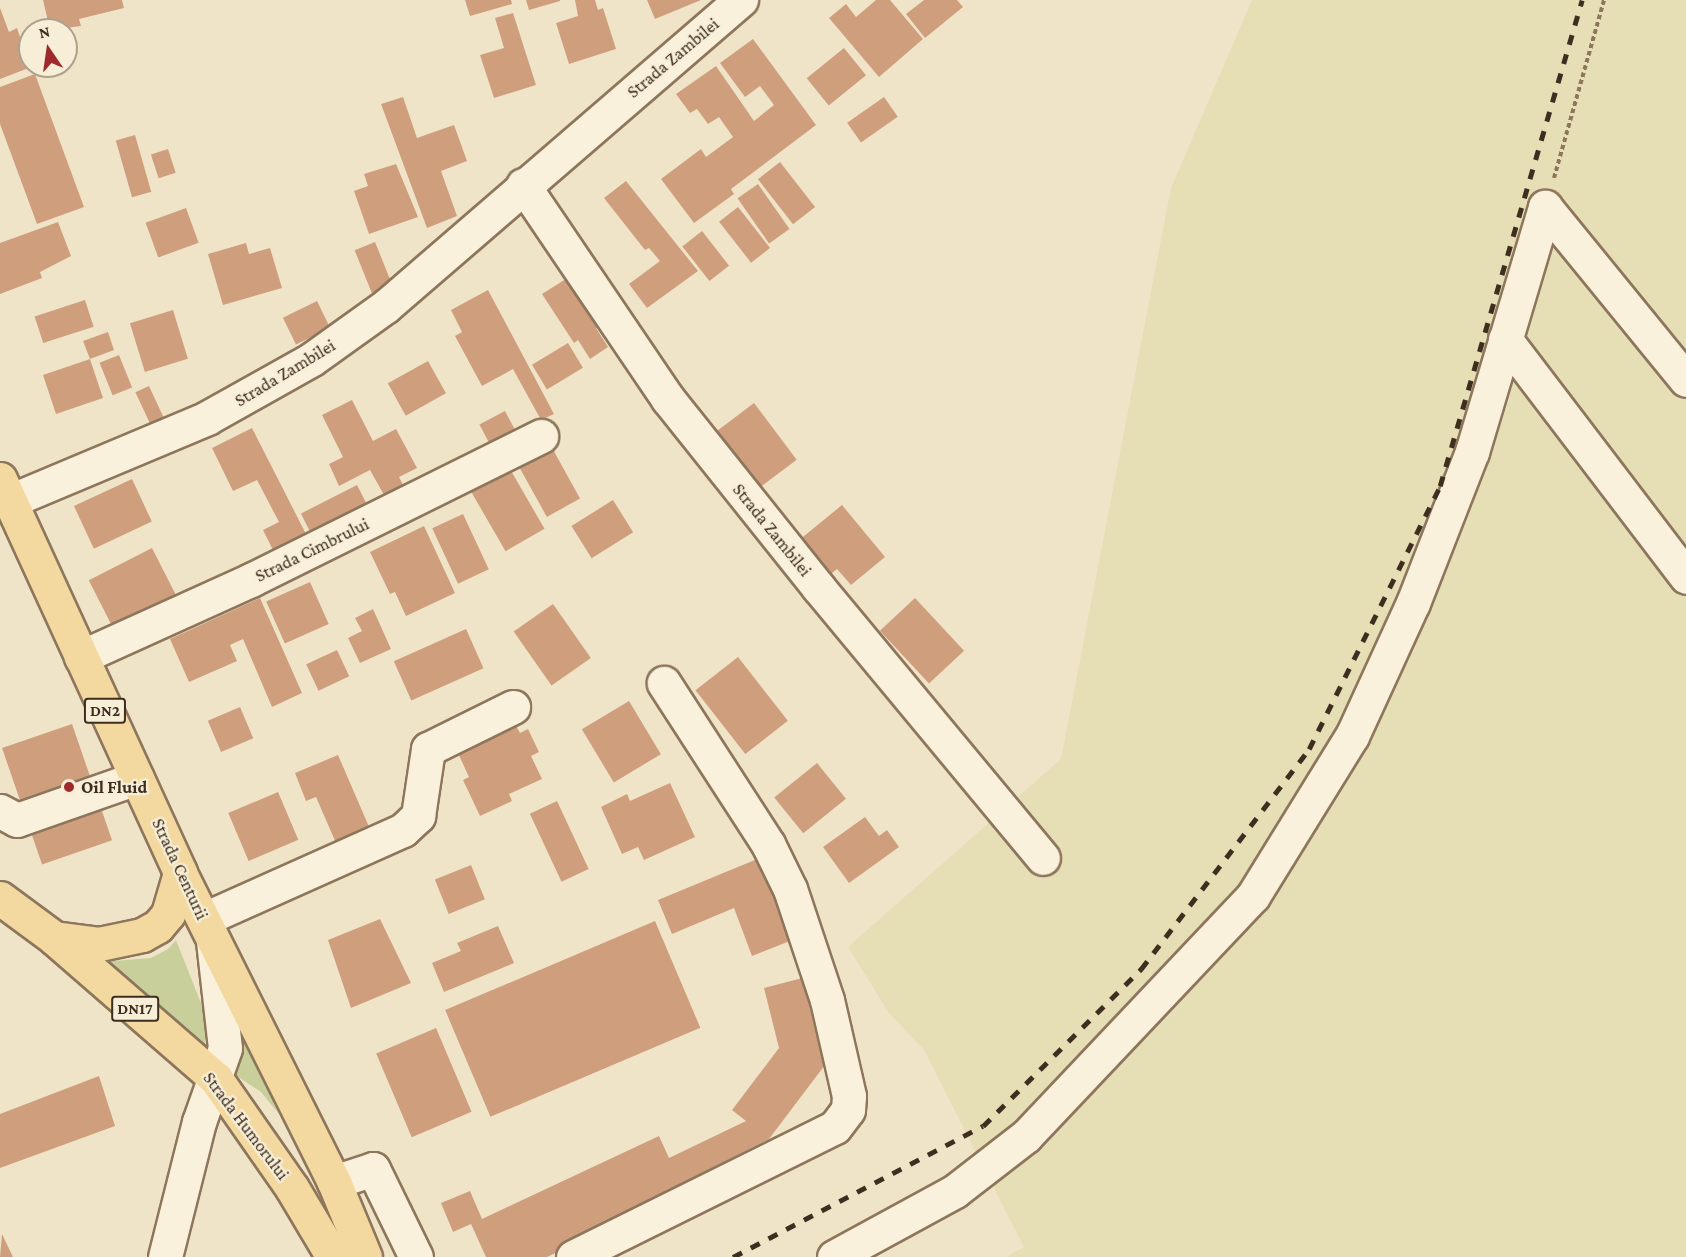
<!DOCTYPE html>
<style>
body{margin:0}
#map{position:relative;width:1686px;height:1257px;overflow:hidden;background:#f0e4c8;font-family:"Crimson Pro",serif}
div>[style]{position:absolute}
.farmland>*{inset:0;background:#e6deb5}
.green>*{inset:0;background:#c9cf9b}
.building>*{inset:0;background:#cf9f7d;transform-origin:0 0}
.path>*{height:4px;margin-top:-2px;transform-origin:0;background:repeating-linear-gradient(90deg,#8d765c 0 4.5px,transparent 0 7.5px)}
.roads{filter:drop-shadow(2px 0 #8d765c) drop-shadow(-2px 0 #8d765c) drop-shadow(0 2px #8d765c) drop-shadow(0 -2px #8d765c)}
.minor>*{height:33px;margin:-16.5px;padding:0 16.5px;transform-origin:16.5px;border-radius:16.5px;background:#faf1dc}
.major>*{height:33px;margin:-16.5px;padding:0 16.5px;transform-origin:16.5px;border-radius:16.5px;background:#f3d9a0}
.rail>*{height:4.5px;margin-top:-2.25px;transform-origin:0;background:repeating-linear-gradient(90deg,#3d2e20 0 10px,transparent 0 20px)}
.dots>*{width:16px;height:16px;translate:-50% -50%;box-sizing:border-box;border:3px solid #f7eed8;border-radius:50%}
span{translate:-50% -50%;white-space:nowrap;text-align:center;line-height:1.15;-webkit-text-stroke:4.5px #f7eed8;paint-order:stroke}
.shield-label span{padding:2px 4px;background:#f7eed8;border:2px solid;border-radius:4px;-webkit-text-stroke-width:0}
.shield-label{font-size:16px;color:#3d2e20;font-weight:700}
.street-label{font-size:18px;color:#3d2e20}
.poi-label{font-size:18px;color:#3d2e20;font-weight:700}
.left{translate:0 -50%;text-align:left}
.north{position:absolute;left:18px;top:18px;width:60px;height:60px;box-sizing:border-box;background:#f7eed8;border:2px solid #ada18e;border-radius:50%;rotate:347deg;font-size:16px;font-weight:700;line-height:24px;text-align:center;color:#3d2e20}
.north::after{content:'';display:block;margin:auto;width:21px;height:27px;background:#9e2a2b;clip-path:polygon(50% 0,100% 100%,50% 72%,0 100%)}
</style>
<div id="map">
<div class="farmland">
<i style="clip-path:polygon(1252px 0,1686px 0,1686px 1257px,1006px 1257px,1024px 1247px,924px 1050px,889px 1013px,848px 947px,1061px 759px,1171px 188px)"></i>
</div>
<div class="green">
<i style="clip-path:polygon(176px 940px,206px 1016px,205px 1059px,101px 962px,151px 958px,168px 949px)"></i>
<i style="clip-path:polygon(243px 1037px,278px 1113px,261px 1092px,231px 1072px)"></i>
</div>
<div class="building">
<i style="clip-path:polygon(43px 0,122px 0,124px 8px,79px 19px,81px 26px,50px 30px)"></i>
<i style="clip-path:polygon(465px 0,511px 0,512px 4px,470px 16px)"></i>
<i style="clip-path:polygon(526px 0,560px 0,560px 1px,529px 10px)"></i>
<i style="clip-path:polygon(575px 0,595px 0,598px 10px,603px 8px,616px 49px,569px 64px,556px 23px,578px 16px)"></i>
<i style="clip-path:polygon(647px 0,701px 0,655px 19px)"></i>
<i style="clip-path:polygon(876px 0,890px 0,923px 39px,879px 77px,829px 18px,846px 4px,856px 17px)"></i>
<i style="clip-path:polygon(924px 0,957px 0,963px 7px,925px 38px,906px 14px)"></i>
<i style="clip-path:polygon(0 8px,9px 32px,17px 28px,30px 66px,34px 66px,0 79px)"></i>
<i style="clip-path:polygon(513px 13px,536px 85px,494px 98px,480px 55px,504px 48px,495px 18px)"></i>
<i style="clip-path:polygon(753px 39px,816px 125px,731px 189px,734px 194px,694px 223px,661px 179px,701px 149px,706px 157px,733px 137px,719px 117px,708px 124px,697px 109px,690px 113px,676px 94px,716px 66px,754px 121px,774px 105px,760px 86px,745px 97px,720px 63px)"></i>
<i style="left:844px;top:48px;width:35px;height:48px;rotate:51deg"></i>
<i style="clip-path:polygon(35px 74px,84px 207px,37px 224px,0 124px,0 87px)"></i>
<i style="clip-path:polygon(403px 97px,417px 138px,454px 125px,467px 161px,441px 171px,457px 216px,427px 228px,381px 104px)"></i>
<i style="left:884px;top:97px;width:24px;height:45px;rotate:55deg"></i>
<i style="left:135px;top:135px;width:59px;height:20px;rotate:74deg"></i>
<i style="left:168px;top:149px;width:25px;height:18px;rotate:72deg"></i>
<i style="left:780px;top:162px;width:57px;height:28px;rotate:52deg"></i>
<i style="clip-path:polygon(396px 164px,418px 217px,369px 234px,354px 191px,368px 186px,364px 174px)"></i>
<i style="clip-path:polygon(626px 181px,698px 271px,647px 308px,629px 284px,660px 261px,649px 248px,645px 250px,604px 198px)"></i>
<i style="left:758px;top:184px;width:55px;height:25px;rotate:55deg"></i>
<i style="left:738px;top:207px;width:52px;height:24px;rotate:52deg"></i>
<i style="left:186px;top:208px;width:37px;height:43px;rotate:70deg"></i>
<i style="clip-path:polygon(58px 222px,71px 256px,40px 272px,42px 278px,0 294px,0 243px)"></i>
<i style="left:702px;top:231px;width:44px;height:25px;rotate:52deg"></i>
<i style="left:375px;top:242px;width:46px;height:22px;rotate:68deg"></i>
<i style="clip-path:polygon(246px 243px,249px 254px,270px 248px,282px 288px,223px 305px,208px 254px)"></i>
<i style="clip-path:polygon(569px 277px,601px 325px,596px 328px,608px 347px,590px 359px,578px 340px,574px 343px,542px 294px)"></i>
<i style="clip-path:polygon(488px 290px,554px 414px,541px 420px,513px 369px,482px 386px,455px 336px,462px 332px,451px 310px)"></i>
<i style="left:85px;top:300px;width:28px;height:53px;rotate:72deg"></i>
<i style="left:317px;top:301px;width:30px;height:38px;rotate:64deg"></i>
<i style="left:173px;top:310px;width:51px;height:45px;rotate:73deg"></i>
<i style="clip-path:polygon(108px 332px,114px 350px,90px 359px,103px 398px,56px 414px,43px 375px,90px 359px,83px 341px)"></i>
<i style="left:568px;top:343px;width:29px;height:42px;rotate:59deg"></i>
<i style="left:119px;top:355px;width:35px;height:21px;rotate:68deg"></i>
<i style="left:428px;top:361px;width:37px;height:46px;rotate:61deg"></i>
<i style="left:149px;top:386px;width:38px;height:15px;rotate:65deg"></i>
<i style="clip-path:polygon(352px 400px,373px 441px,396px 429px,417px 468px,399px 477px,403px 485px,384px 495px,370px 470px,339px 486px,329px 464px,343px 457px,322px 415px)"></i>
<i style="left:754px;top:403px;width:71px;height:46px;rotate:53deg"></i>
<i style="left:505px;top:411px;width:27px;height:29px;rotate:62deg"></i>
<i style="clip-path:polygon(252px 428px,306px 534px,274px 552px,263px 530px,279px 522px,257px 480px,233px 491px,212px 448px)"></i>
<i style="left:551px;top:446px;width:60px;height:38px;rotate:61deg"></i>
<i style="left:510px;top:469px;width:69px;height:45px;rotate:60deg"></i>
<i style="left:132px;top:479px;width:47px;height:64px;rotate:65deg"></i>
<i style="left:357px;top:485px;width:25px;height:63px;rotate:63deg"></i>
<i style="left:613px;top:500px;width:38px;height:49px;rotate:58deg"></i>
<i style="clip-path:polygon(842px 505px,885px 557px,851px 585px,837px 569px,827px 577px,798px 541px)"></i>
<i style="left:463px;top:514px;width:61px;height:34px;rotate:65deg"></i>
<i style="clip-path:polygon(424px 526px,455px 593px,406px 616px,395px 592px,390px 594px,370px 552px)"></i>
<i style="left:152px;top:548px;width:56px;height:71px;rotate:63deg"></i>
<i style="left:310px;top:582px;width:46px;height:48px;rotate:66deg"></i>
<i style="clip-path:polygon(260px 598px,302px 693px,272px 707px,243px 639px,230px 645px,237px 661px,189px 682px,170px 639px)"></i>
<i style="left:915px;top:598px;width:72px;height:48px;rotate:47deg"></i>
<i style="left:553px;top:604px;width:66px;height:48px;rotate:55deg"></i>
<i style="clip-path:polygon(373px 609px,391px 649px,360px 663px,348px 638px,362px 631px,355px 618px)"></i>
<i style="left:466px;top:629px;width:43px;height:79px;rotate:66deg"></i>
<i style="left:337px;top:650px;width:29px;height:34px;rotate:65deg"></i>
<i style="left:738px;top:657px;width:81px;height:54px;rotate:52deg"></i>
<i style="left:629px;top:701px;width:62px;height:55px;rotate:59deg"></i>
<i style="left:240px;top:707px;width:34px;height:35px;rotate:67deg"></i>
<i style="left:72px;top:724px;width:123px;height:74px;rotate:71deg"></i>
<i style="clip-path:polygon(515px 724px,520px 733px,528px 729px,539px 752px,531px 756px,542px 779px,509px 794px,512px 801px,480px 816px,463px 780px,469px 777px,457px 751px)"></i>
<i style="clip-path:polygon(338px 755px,370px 829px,336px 843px,316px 797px,306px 801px,295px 773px)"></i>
<i style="left:817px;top:763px;width:46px;height:55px;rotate:51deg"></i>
<i style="clip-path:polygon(670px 783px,695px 837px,644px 860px,638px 847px,622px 854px,601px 807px,627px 794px,630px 801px)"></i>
<i style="left:278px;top:792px;width:52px;height:54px;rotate:67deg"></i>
<i style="left:557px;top:801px;width:75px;height:30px;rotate:65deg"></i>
<i style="clip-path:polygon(865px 817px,879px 836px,887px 830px,899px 847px,849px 883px,823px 847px)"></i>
<i style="clip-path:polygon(762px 857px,795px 939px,752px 956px,734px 908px,672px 934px,658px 900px)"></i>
<i style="left:471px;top:865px;width:37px;height:39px;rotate:68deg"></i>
<i style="clip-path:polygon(380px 919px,411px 983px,351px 1008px,328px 940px)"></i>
<i style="left:655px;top:921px;width:116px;height:228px;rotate:67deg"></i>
<i style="clip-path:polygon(498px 926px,514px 963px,444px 992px,432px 963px,461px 951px,457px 943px)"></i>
<i style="clip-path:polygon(810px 976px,831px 1057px,769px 1139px,681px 1184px,685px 1192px,547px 1257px,486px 1257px,471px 1224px,453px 1232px,441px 1203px,470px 1191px,482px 1219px,659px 1136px,669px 1158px,746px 1121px,732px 1110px,779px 1048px,764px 988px)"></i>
<i style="left:436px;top:1028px;width:91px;height:65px;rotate:67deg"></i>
<i style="clip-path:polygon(99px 1076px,115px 1126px,0 1168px,0 1114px)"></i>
<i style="clip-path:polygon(2px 1234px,13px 1257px,0 1257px)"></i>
</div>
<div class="path">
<i style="left:1554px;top:178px;width:185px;rotate:-74.3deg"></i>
</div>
<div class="roads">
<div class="minor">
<i style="left:523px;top:185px;width:258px;rotate:55.9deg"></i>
<i style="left:668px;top:399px;width:241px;rotate:51.4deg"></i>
<i style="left:818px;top:587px;width:352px;rotate:50.3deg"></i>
<i style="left:1545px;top:207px;width:223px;rotate:50.8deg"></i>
<i style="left:1505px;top:339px;width:299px;rotate:52.7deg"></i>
<i style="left:10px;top:501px;width:214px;rotate:-22.8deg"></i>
<i style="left:207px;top:418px;width:120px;rotate:-29.3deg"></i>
<i style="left:312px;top:359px;width:91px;rotate:-35.6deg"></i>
<i style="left:386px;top:306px;width:469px;rotate:-40.8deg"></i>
<i style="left:81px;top:657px;width:187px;rotate:-24.4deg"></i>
<i style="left:251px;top:580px;width:324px;rotate:-26.4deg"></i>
<i style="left:0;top:811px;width:19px;rotate:28deg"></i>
<i style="left:17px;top:820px;width:127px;rotate:-19.3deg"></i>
<i style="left:204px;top:919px;width:218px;rotate:-24.1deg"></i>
<i style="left:403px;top:830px;width:21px;rotate:-43deg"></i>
<i style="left:418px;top:816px;width:68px;rotate:-81.5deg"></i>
<i style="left:428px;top:749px;width:95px;rotate:-26.3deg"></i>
<i style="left:334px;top:1182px;width:41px;rotate:-18.4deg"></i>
<i style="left:373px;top:1169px;width:98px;rotate:64deg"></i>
<i style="left:165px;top:1257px;width:139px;rotate:-75.9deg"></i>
<i style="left:199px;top:1122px;width:78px;rotate:-70.6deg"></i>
<i style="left:225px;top:1048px;width:108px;rotate:-96.4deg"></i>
<i style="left:573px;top:1257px;width:292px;rotate:-26.4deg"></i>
<i style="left:835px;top:1127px;width:21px;rotate:-53deg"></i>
<i style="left:848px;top:1110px;width:14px;rotate:-86deg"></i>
<i style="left:849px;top:1096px;width:98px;rotate:-102.9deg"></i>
<i style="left:827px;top:1000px;width:117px;rotate:-108.4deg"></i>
<i style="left:790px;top:889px;width:50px;rotate:-116.1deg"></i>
<i style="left:768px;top:844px;width:192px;rotate:-122.9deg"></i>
<i style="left:834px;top:1257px;width:138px;rotate:-28.6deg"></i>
<i style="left:955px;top:1191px;width:90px;rotate:-37.8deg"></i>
<i style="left:1026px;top:1136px;width:330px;rotate:-46.6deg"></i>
<i style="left:1253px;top:896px;width:188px;rotate:-58.3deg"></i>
<i style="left:1352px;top:736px;width:146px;rotate:-65.4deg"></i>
<i style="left:1413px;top:603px;width:162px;rotate:-68.7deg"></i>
<i style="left:1472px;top:452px;width:256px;rotate:-73.4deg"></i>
</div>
<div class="major">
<i style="left:0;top:479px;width:433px;rotate:65.4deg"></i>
<i style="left:180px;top:873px;width:345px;rotate:63.5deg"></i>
<i style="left:334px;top:1182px;width:81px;rotate:67.5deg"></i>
<i style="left:0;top:898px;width:67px;rotate:36.5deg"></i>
<i style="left:54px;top:938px;width:215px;rotate:41deg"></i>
<i style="left:216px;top:1079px;width:133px;rotate:55.1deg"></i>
<i style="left:292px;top:1188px;width:80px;rotate:59.3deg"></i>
<i style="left:54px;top:938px;width:45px;rotate:7.6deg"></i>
<i style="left:99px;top:944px;width:44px;rotate:-11.8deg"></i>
<i style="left:142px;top:935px;width:18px;rotate:-29deg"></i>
<i style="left:158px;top:926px;width:16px;rotate:-50deg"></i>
<i style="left:168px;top:914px;width:43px;rotate:-73.7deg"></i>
</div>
</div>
<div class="rail">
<i style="left:733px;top:1257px;width:282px;rotate:-27.7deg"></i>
<i style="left:983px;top:1126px;width:223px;rotate:-44.8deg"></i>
<i style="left:1141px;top:969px;width:277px;rotate:-52.6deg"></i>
<i style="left:1309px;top:749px;width:294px;rotate:-63.5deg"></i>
<i style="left:1440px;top:486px;width:506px;rotate:-73.71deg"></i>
</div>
<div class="dots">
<i style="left:69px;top:787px;background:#9e2a2b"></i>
</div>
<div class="shield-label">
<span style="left:105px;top:711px">DN2</span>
<span style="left:135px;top:1009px">DN17</span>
</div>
<div class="street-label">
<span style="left:673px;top:58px;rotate:-40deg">Strada Zambilei</span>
<span style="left:285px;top:373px;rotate:-31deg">Strada Zambilei</span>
<span style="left:772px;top:530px;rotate:51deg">Strada Zambilei</span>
<span style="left:312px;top:550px;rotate:-26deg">Strada Cimbrului</span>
<span style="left:180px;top:869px;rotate:65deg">Strada Centurii</span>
<span style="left:246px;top:1126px;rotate:53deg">Strada Humorului</span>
</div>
<div class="poi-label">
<span class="left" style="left:81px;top:787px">Oil Fluid</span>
</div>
<div class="north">N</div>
</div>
